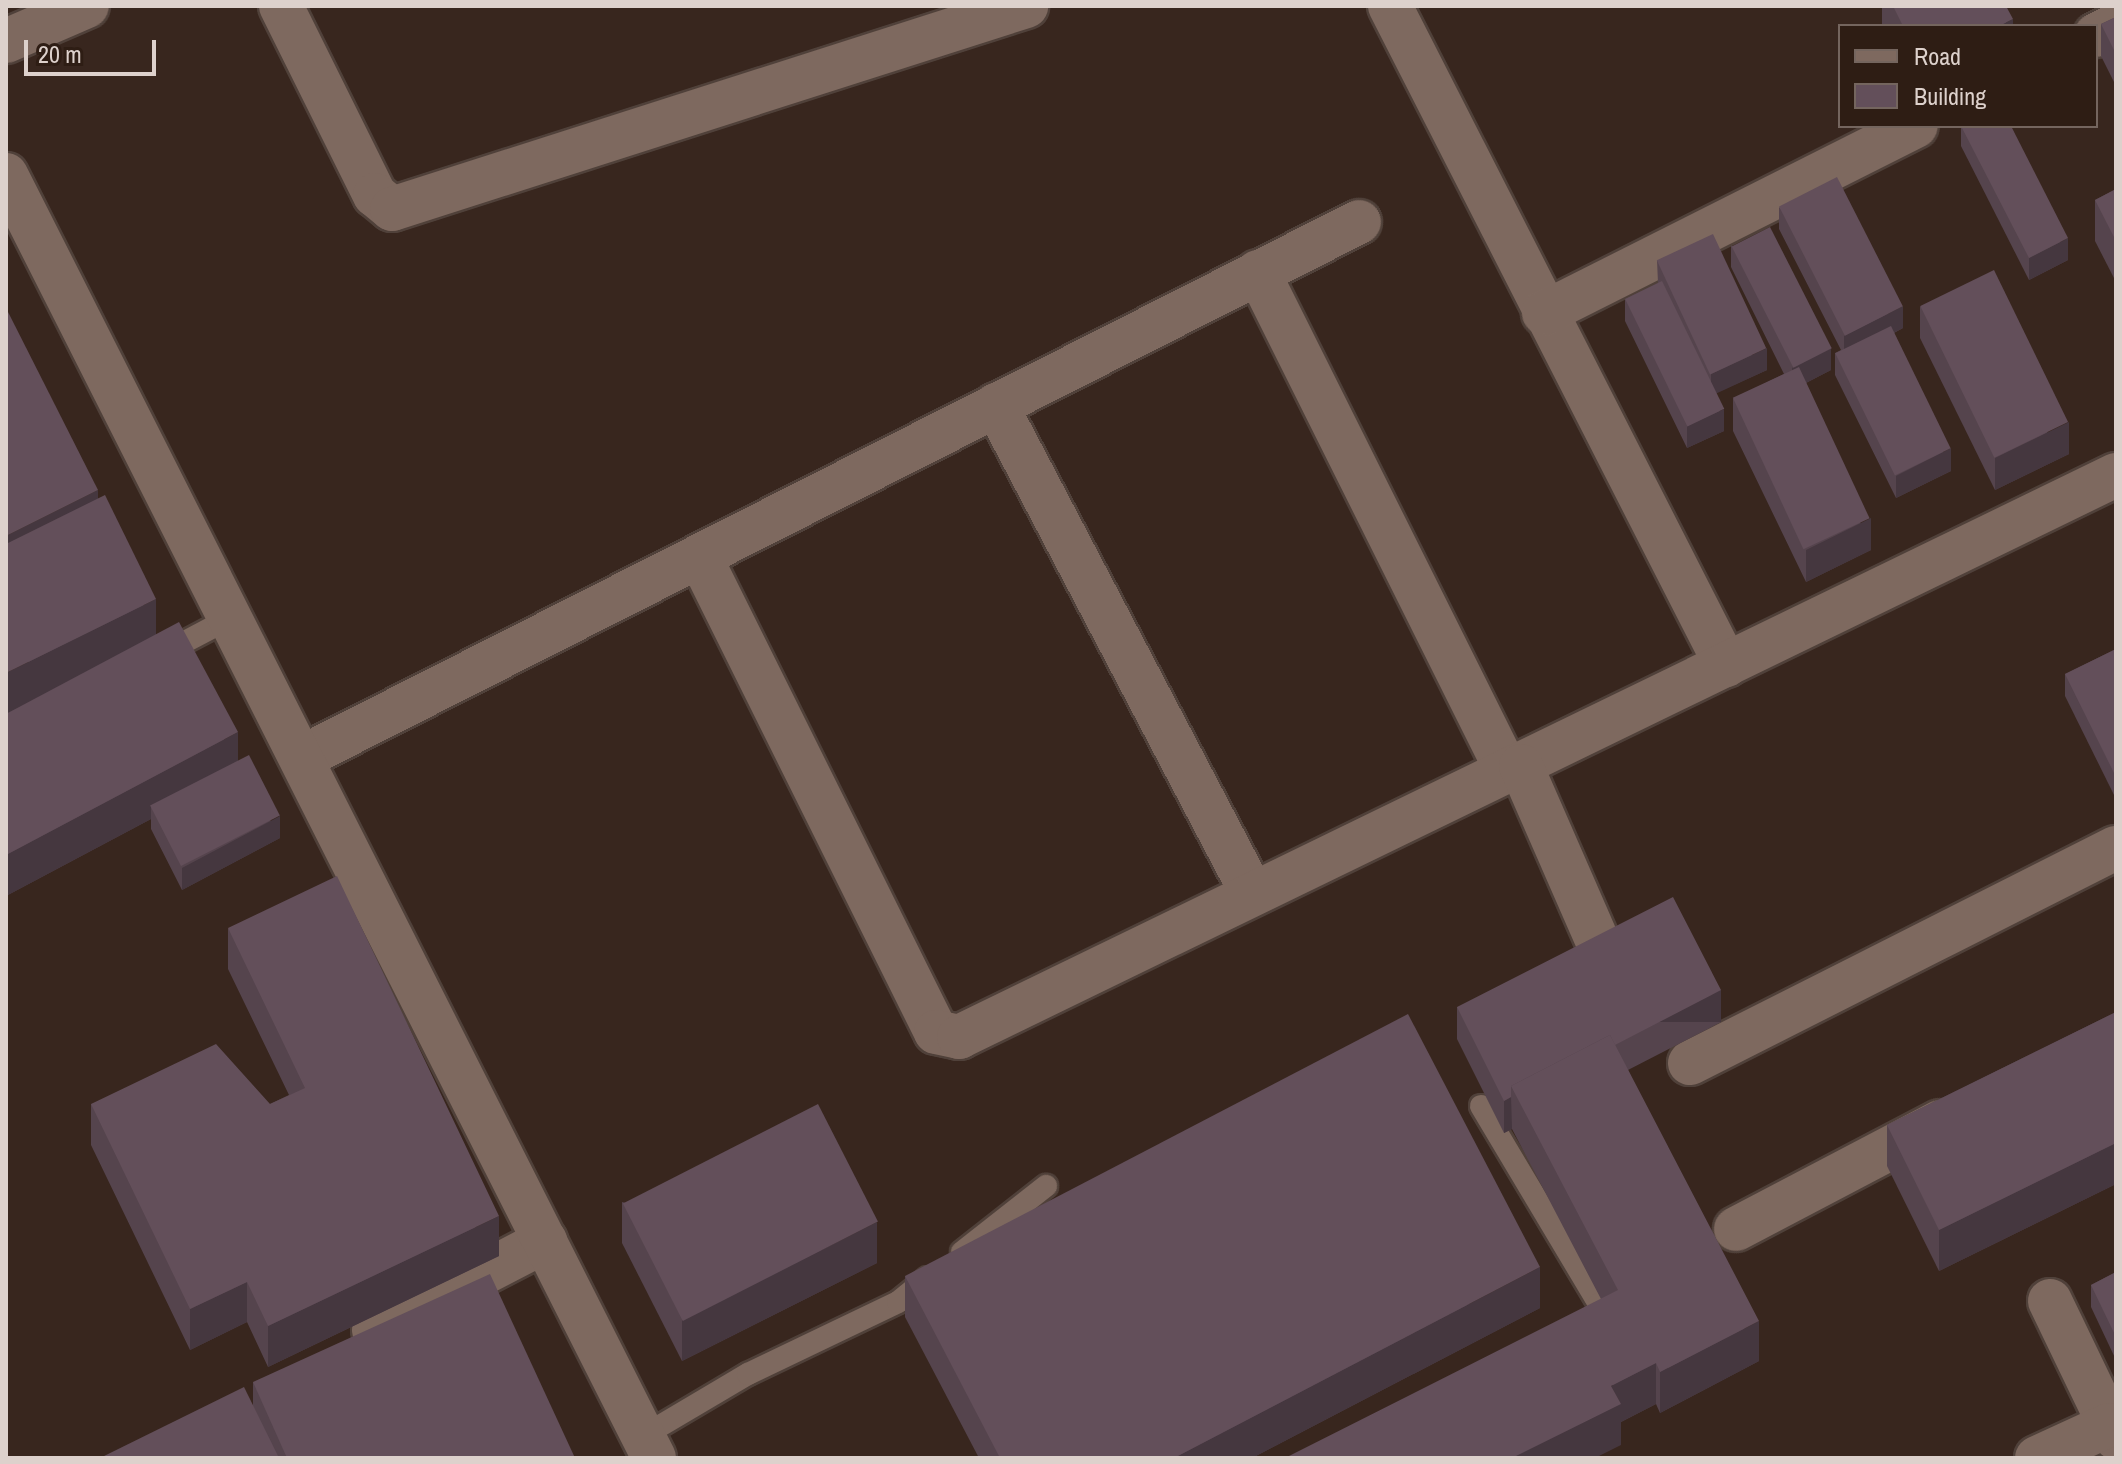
<!DOCTYPE html>
<style>
body{margin:0}
#map{position:relative;width:2122px;height:1464px;overflow:hidden;background:#38261e;font-family:"Archivo Narrow",sans-serif}
div>[style]{position:absolute}
.roads{filter:drop-shadow(2px 0 #50413a) drop-shadow(-2px 0 #50413a) drop-shadow(0 2px #50413a) drop-shadow(0 -2px #50413a)}
.service>*{height:22px;margin:-11px;padding:0 11px;transform-origin:11px;border-radius:11px;background:#7e695f}
.minor>*{height:44px;margin:-22px;padding:0 22px;transform-origin:22px;border-radius:22px;background:#7e695f}
.tertiary>*{height:44px;margin:-22px;padding:0 22px;transform-origin:22px;border-radius:22px;background:#7e695f}
.wall>*{inset:0;background:#55444d;transform-origin:0 0}
.shaded-wall>*{inset:0;background:#45373f;transform-origin:0 0}
.building>*{inset:0;background:#634f5a;transform-origin:0 0}
span{translate:-50% -50%;white-space:nowrap;text-align:center;line-height:1.15;-webkit-text-stroke:6px #2e1d14;paint-order:stroke}
.frame{position:absolute;inset:0;border:8px solid #ddd1cc;pointer-events:none}
.legend{position:absolute;left:1838px;top:24px;width:260px;height:104px;box-sizing:border-box;background:#2e1d14;border:2px solid #74655e;margin:0;padding:10px 14px;list-style:none;font-size:24px;color:#ddd1cc}
.legend li{display:flex;align-items:center;gap:16px;height:40px}
.legend b{width:40px;border:2px solid #74655e}
.scale{position:absolute;left:24px;top:40px;width:132px;height:36px;box-sizing:border-box;border:4px solid #ddd1cc;border-top:0;padding-left:10px;font-size:24px;line-height:28px;white-space:nowrap;color:#ddd1cc;-webkit-text-stroke:6px #2e1d14;paint-order:stroke}
</style>
<div id="map">
<div class="roads">
<div class="service">
<i style="left:164px;top:653px;width:75px;rotate:-27.9deg"></i>
<i style="left:1481px;top:1106px;width:230px;rotate:59.2deg"></i>
<i style="left:1599px;top:1304px;width:26px;rotate:99deg"></i>
<i style="left:962px;top:1252px;width:107px;rotate:-38.2deg"></i>
<i style="left:643px;top:1436px;width:122px;rotate:-30.6deg"></i>
<i style="left:748px;top:1374px;width:166px;rotate:-25.6deg"></i>
<i style="left:898px;top:1302px;width:38px;rotate:-39deg"></i>
</div>
<div class="minor">
<i style="left:281px;top:6px;width:211px;rotate:63.6deg"></i>
<i style="left:375px;top:195px;width:22px;rotate:39deg"></i>
<i style="left:392px;top:209px;width:666px;rotate:-17.75deg"></i>
<i style="left:1390px;top:6px;width:740px;rotate:62.98deg"></i>
<i style="left:2096px;top:35px;width:22px;rotate:-27deg"></i>
<i style="left:6px;top:41px;width:88px;rotate:-23.4deg"></i>
<i style="left:1258px;top:272px;width:558px;rotate:63.48deg"></i>
<i style="left:1544px;top:313px;width:416px;rotate:-26.7deg"></i>
<i style="left:996px;top:405px;width:551px;rotate:62.32deg"></i>
<i style="left:700px;top:557px;width:530px;rotate:63.58deg"></i>
<i style="left:936px;top:1032px;width:24px;rotate:12deg"></i>
<i style="left:959px;top:1037px;width:1286px;rotate:-25.91deg"></i>
<i style="left:301px;top:758px;width:1186px;rotate:-26.87deg"></i>
<i style="left:1521px;top:766px;width:200px;rotate:66.4deg"></i>
<i style="left:1690px;top:1063px;width:477px;rotate:-26.8deg"></i>
<i style="left:1736px;top:1229px;width:230px;rotate:-27.7deg"></i>
<i style="left:2050px;top:1301px;width:152px;rotate:64.3deg"></i>
<i style="left:374px;top:1330px;width:193px;rotate:-27.5deg"></i>
<i style="left:2037px;top:1458px;width:79px;rotate:-24.6deg"></i>
</div>
<div class="tertiary">
<i style="left:6px;top:175px;width:1437px;rotate:63.2deg"></i>
</div>
</div>
<div class="wall">
<i style="left:1882px;top:6px;width:124px;height:22px"></i>
<i style="clip-path:polygon(2116px 17px,2116px 86px,2101px 56px,2101px 24px)"></i>
<i style="clip-path:polygon(1961px 126px,2011px 126px,2068px 260px,2029px 280px,1961px 146px)"></i>
<i style="clip-path:polygon(2116px 189px,2116px 282px,2095px 241px,2095px 200px)"></i>
<i style="clip-path:polygon(1779px 207px,1903px 328px,1894px 333px,1951px 471px,1896px 498px,1835px 375px,1835px 353px,1841px 350px,1779px 229px)"></i>
<i style="clip-path:polygon(1731px 245px,1831px 370px,1806px 383px,1871px 550px,1806px 582px,1733px 431px,1733px 399px,1784px 374px,1731px 267px)"></i>
<i style="clip-path:polygon(1657px 260px,1767px 370px,1716px 393px,1724px 431px,1687px 448px,1625px 321px,1625px 299px,1658px 283px)"></i>
<i style="clip-path:polygon(1920px 306px,2069px 454px,1995px 490px,1920px 338px)"></i>
<i style="clip-path:polygon(98px 498px,156px 634px,238px 761px,280px 838px,182px 890px,151px 829px,151px 819px,6px 896px,6px 714px)"></i>
<i style="clip-path:polygon(2116px 649px,2116px 799px,2065px 696px,2065px 674px)"></i>
<i style="clip-path:polygon(228px 928px,499px 1256px,268px 1367px,247px 1322px,190px 1350px,91px 1145px,91px 1104px,270px 1104px,289px 1095px,228px 969px)"></i>
<i style="clip-path:polygon(1457px 1007px,1721px 1022px,1628px 1070px,1759px 1361px,1660px 1413px,1656px 1404px,1621px 1422px,1621px 1445px,1601px 1299px,1512px 1129px,1504px 1133px,1457px 1039px)"></i>
<i style="clip-path:polygon(2116px 1012px,2116px 1184px,1939px 1271px,1887px 1166px,1887px 1125px)"></i>
<i style="clip-path:polygon(622px 1202px,877px 1263px,682px 1361px,622px 1243px)"></i>
<i style="clip-path:polygon(2116px 1272px,2116px 1360px,2091px 1307px,2091px 1285px)"></i>
<i style="clip-path:polygon(905px 1276px,1540px 1308px,1252px 1458px,979px 1458px,905px 1317px)"></i>
<i style="clip-path:polygon(253px 1382px,575px 1458px,100px 1458px,253px 1405px)"></i>
</div>
<div class="shaded-wall">
<i style="clip-path:polygon(2013px 19px,2013px 26px,1999px 26px)"></i>
<i style="clip-path:polygon(2068px 238px,2068px 260px,2029px 280px,2029px 258px)"></i>
<i style="clip-path:polygon(1903px 306px,1903px 328px,1844px 358px,1844px 336px)"></i>
<i style="clip-path:polygon(1767px 348px,1767px 370px,1711px 396px,1711px 374px)"></i>
<i style="clip-path:polygon(1831px 348px,1831px 370px,1792px 390px,1792px 368px)"></i>
<i style="clip-path:polygon(1724px 409px,1724px 431px,1687px 448px,1687px 426px)"></i>
<i style="clip-path:polygon(2069px 422px,2069px 454px,1995px 490px,1995px 458px)"></i>
<i style="clip-path:polygon(1951px 448px,1951px 471px,1896px 498px,1896px 476px)"></i>
<i style="clip-path:polygon(98px 490px,98px 530px,6px 577px,6px 536px)"></i>
<i style="clip-path:polygon(1871px 518px,1871px 550px,1806px 582px,1806px 550px)"></i>
<i style="clip-path:polygon(156px 599px,156px 640px,6px 714px,6px 673px)"></i>
<i style="clip-path:polygon(238px 732px,238px 773px,151px 807px,151px 819px,6px 896px,6px 855px)"></i>
<i style="clip-path:polygon(280px 816px,280px 838px,182px 890px,182px 868px)"></i>
<i style="left:1721px;top:990px;width:32px;height:230px;rotate:90deg"></i>
<i style="clip-path:polygon(1511px 1097px,1512px 1129px,1504px 1133px,1504px 1101px)"></i>
<i style="clip-path:polygon(2116px 1143px,2116px 1184px,1939px 1271px,1939px 1230px)"></i>
<i style="clip-path:polygon(499px 1216px,499px 1256px,268px 1367px,268px 1326px)"></i>
<i style="clip-path:polygon(877px 1222px,877px 1263px,682px 1361px,682px 1320px)"></i>
<i style="clip-path:polygon(1540px 1267px,1540px 1308px,1252px 1458px,1174px 1458px)"></i>
<i style="clip-path:polygon(247px 1282px,247px 1322px,190px 1350px,190px 1309px)"></i>
<i style="clip-path:polygon(1759px 1321px,1759px 1361px,1660px 1413px,1660px 1372px)"></i>
<i style="clip-path:polygon(1656px 1363px,1656px 1404px,1621px 1422px,1621px 1445px,1595px 1458px,1512px 1458px,1611px 1386px)"></i>
</div>
<div class="building">
<i style="clip-path:polygon(1893px 6px,2006px 6px,2013px 19px,1999px 26px,1903px 26px)"></i>
<i style="clip-path:polygon(2116px 17px,2116px 54px,2101px 24px)"></i>
<i style="clip-path:polygon(1961px 126px,2011px 126px,2068px 238px,2029px 258px)"></i>
<i style="left:1837px;top:177px;width:145px;height:65px;rotate:63deg"></i>
<i style="clip-path:polygon(2116px 189px,2116px 241px,2095px 200px)"></i>
<i style="left:1770px;top:227px;width:136px;height:43px;rotate:63deg"></i>
<i style="left:1713px;top:234px;width:126px;height:62px;rotate:65deg"></i>
<i style="left:1994px;top:270px;width:169px;height:82px;rotate:64deg"></i>
<i style="left:1662px;top:281px;width:142px;height:41px;rotate:64deg"></i>
<i style="clip-path:polygon(6px 308px,98px 490px,6px 536px)"></i>
<i style="left:1891px;top:326px;width:136px;height:62px;rotate:64deg"></i>
<i style="left:1799px;top:367px;width:167px;height:73px;rotate:65deg"></i>
<i style="clip-path:polygon(105px 495px,156px 599px,6px 673px,6px 544px)"></i>
<i style="clip-path:polygon(179px 622px,238px 732px,6px 855px,6px 714px)"></i>
<i style="clip-path:polygon(2116px 649px,2116px 777px,2065px 674px)"></i>
<i style="left:249px;top:755px;width:68px;height:111px;rotate:63deg"></i>
<i style="clip-path:polygon(337px 876px,499px 1216px,268px 1326px,247px 1282px,190px 1309px,91px 1104px,216px 1044px,270px 1104px,305px 1088px,228px 928px)"></i>
<i style="clip-path:polygon(1673px 897px,1721px 990px,1615px 1045px,1610px 1035px,1511px 1086px,1511px 1097px,1504px 1101px,1457px 1007px)"></i>
<i style="clip-path:polygon(2116px 1012px,2116px 1143px,1939px 1230px,1887px 1125px)"></i>
<i style="clip-path:polygon(1408px 1014px,1540px 1267px,1174px 1458px,1000px 1458px,905px 1276px)"></i>
<i style="clip-path:polygon(1610px 1035px,1759px 1321px,1660px 1372px,1656px 1363px,1611px 1386px,1621px 1404px,1512px 1458px,1285px 1458px,1618px 1290px,1511px 1086px)"></i>
<i style="left:818px;top:1104px;width:132px;height:219px;rotate:63deg"></i>
<i style="clip-path:polygon(2116px 1272px,2116px 1337px,2091px 1285px)"></i>
<i style="clip-path:polygon(490px 1274px,575px 1458px,287px 1458px,253px 1382px)"></i>
<i style="clip-path:polygon(244px 1387px,279px 1458px,100px 1458px)"></i>
</div>
<div class="frame"></div>
<ul class="legend">
<li><b style="height:10px;background:#7e695f"></b>Road</li>
<li><b style="height:22px;background:#634f5a"></b>Building</li>
</ul>
<div class="scale">20 m</div>
</div>
